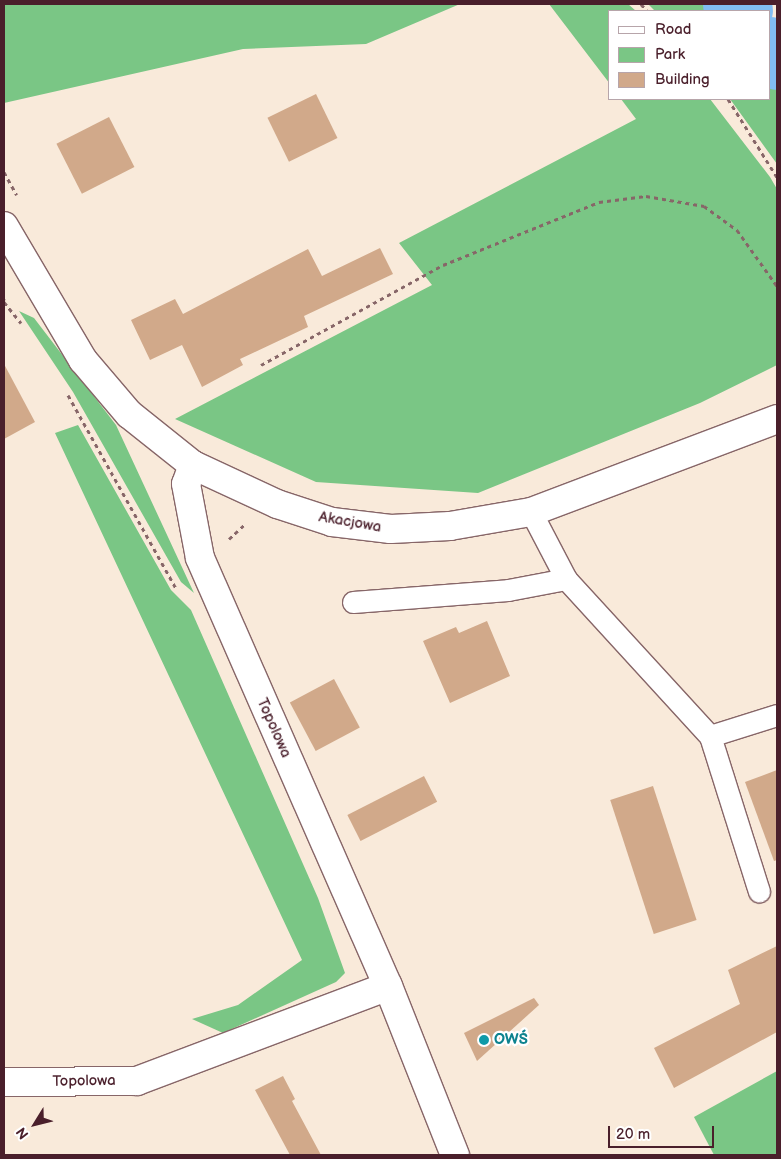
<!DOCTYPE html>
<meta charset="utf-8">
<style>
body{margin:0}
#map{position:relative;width:781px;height:1159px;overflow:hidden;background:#f9eada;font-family:"Balsamiq Sans",sans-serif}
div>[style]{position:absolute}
.green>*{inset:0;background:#7ac685}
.river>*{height:64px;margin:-32px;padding:0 32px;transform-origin:32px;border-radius:32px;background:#81bdf3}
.building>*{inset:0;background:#d1a98a;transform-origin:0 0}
.path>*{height:3px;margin-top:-1.5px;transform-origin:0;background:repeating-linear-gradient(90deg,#876668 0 4px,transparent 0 8px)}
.roads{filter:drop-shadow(1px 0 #876668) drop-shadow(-1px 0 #876668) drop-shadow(0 1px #876668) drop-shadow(0 -1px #876668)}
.lane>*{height:21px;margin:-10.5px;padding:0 10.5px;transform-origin:10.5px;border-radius:10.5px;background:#fff}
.street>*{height:28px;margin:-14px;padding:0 14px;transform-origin:14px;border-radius:14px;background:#fff}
.secondary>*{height:28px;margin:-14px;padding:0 14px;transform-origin:14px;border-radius:14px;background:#fff}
.dots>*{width:14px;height:14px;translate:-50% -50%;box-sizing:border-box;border:2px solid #fff;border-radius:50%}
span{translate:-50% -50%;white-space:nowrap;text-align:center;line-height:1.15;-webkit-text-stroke:4.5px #fff;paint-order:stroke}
.street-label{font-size:15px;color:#4a1f2b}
.culture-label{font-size:15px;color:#0d838f;font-weight:700}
.left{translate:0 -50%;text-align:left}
.frame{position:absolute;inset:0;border:5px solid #4a1f2b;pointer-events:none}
.legend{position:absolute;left:608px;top:10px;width:162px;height:90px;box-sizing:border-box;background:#fff;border:1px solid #b7a5aa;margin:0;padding:6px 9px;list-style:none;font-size:15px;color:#4a1f2b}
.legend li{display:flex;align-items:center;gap:10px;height:25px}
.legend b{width:25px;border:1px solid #b7a5aa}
.north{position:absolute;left:10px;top:1099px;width:50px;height:50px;-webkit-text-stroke:4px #fff;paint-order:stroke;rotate:234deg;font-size:14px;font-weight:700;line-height:20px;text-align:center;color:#4a1f2b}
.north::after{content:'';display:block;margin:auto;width:18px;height:22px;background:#4a1f2b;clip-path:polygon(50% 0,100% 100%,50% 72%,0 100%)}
.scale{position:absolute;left:608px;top:1126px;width:106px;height:22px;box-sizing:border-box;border:2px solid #4a1f2b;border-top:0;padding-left:6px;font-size:15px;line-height:18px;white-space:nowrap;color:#4a1f2b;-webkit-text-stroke:4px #fff;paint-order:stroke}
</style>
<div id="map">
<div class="green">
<i style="clip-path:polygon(4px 4px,460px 4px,366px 44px,243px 49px,4px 103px)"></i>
<i style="clip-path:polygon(549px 4px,628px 4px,636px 11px,610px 11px,610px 84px)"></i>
<i style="clip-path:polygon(648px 4px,712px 4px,717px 11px,655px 11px)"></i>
<i style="clip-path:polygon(770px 78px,777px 88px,777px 164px,730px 99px,770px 99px)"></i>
<i style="clip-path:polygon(621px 99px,710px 99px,770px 177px,777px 189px,777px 365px,700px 403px,478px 493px,316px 482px,175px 419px,432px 285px,399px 243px,636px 119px)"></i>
<i style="clip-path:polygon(19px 311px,34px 318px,116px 425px,194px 593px,181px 582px,73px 392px)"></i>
<i style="clip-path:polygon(78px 425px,171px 590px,191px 610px,318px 898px,345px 973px,336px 982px,223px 1033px,192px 1019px,238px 1005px,302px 960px,55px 433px)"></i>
<i style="clip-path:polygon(777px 1071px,777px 1155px,714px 1155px,694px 1117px)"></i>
</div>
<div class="river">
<i style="left:735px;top:4px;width:9px;rotate:49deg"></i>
<i style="left:770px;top:49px;width:11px;rotate:52deg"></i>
</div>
<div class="building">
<i style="left:316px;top:94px;width:49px;height:54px;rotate:64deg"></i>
<i style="left:109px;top:117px;width:56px;height:59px;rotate:63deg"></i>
<i style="clip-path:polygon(380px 248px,393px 274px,304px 316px,308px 327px,240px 359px,243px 365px,202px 387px,182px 345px,150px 360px,131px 320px,175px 299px,183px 314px,308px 249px,322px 276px)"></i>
<i style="clip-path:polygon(4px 364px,35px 422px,4px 439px)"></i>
<i style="clip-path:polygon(487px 621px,510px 676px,450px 703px,423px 641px,456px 627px,459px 633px)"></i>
<i style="left:334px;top:679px;width:55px;height:50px;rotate:62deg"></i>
<i style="clip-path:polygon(777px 770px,777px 860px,774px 861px,745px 782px)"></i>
<i style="left:424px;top:776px;width:29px;height:86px;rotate:63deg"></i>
<i style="left:653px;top:786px;width:141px;height:45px;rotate:72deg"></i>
<i style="clip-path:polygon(777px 946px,777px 1032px,674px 1088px,654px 1048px,740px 1004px,728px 970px)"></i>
<i style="clip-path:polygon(534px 998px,539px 1005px,477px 1061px,464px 1033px)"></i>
<i style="clip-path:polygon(283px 1076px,295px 1099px,292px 1101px,321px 1155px,290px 1155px,255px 1090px)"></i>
</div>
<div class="path">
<i style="left:641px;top:4px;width:9px;rotate:49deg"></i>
<i style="left:728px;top:99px;width:92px;rotate:57.9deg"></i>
<i style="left:4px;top:172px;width:26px;rotate:61deg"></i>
<i style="left:4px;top:299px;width:1px;rotate:-45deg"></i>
<i style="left:4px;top:302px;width:27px;rotate:51deg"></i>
<i style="left:261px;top:365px;width:208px;rotate:-28.8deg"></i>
<i style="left:443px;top:265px;width:168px;rotate:-22deg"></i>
<i style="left:599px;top:202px;width:47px;rotate:-7.3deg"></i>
<i style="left:646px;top:196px;width:59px;rotate:9.8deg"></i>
<i style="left:704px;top:206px;width:41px;rotate:36deg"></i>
<i style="left:737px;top:230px;width:69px;rotate:54.5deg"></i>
<i style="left:68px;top:395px;width:223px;rotate:60.8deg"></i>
<i style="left:229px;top:539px;width:22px;rotate:-43deg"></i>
</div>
<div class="roads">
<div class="lane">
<i style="left:531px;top:512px;width:76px;rotate:62.4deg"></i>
<i style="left:566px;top:579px;width:213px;rotate:47.5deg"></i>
<i style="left:710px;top:736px;width:70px;rotate:-17.4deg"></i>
<i style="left:353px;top:602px;width:155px;rotate:-4.4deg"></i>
<i style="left:508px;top:590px;width:59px;rotate:-10.7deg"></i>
<i style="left:710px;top:736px;width:163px;rotate:72.5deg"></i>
</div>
<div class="street">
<i style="left:193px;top:465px;width:20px;rotate:110deg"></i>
<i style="left:186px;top:484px;width:75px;rotate:79.3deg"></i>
<i style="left:200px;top:558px;width:467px;rotate:66.3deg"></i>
<i style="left:388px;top:986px;width:182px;rotate:68.4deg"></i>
<i style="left:4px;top:1082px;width:133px;rotate:-0.4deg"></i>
<i style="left:137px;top:1081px;width:268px;rotate:-20.7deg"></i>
</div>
<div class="secondary">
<i style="left:4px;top:226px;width:156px;rotate:59.5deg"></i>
<i style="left:83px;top:360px;width:71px;rotate:49.6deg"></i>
<i style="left:129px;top:414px;width:82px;rotate:38.6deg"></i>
<i style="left:193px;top:465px;width:93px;rotate:24.9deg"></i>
<i style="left:277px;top:504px;width:58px;rotate:18.1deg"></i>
<i style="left:332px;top:522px;width:59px;rotate:6.8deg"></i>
<i style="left:391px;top:529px;width:59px;rotate:-2.9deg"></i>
<i style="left:450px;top:526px;width:82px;rotate:-9.8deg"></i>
<i style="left:531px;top:512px;width:263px;rotate:-20.7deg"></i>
</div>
</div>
<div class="dots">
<i style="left:484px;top:1040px;background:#0f9aa8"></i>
</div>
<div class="street-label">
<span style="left:350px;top:522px;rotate:10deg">Akacjowa</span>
<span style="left:274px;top:728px;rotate:66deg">Topolowa</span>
<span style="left:84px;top:1081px;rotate:-1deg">Topolowa</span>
</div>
<div class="culture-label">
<span class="left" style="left:494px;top:1040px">OWŚ</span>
</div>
<div class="frame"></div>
<ul class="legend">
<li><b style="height:6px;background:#fff"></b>Road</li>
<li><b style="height:14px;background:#7ac685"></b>Park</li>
<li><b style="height:14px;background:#d1a98a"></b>Building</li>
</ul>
<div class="north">N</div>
<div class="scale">20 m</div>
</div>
